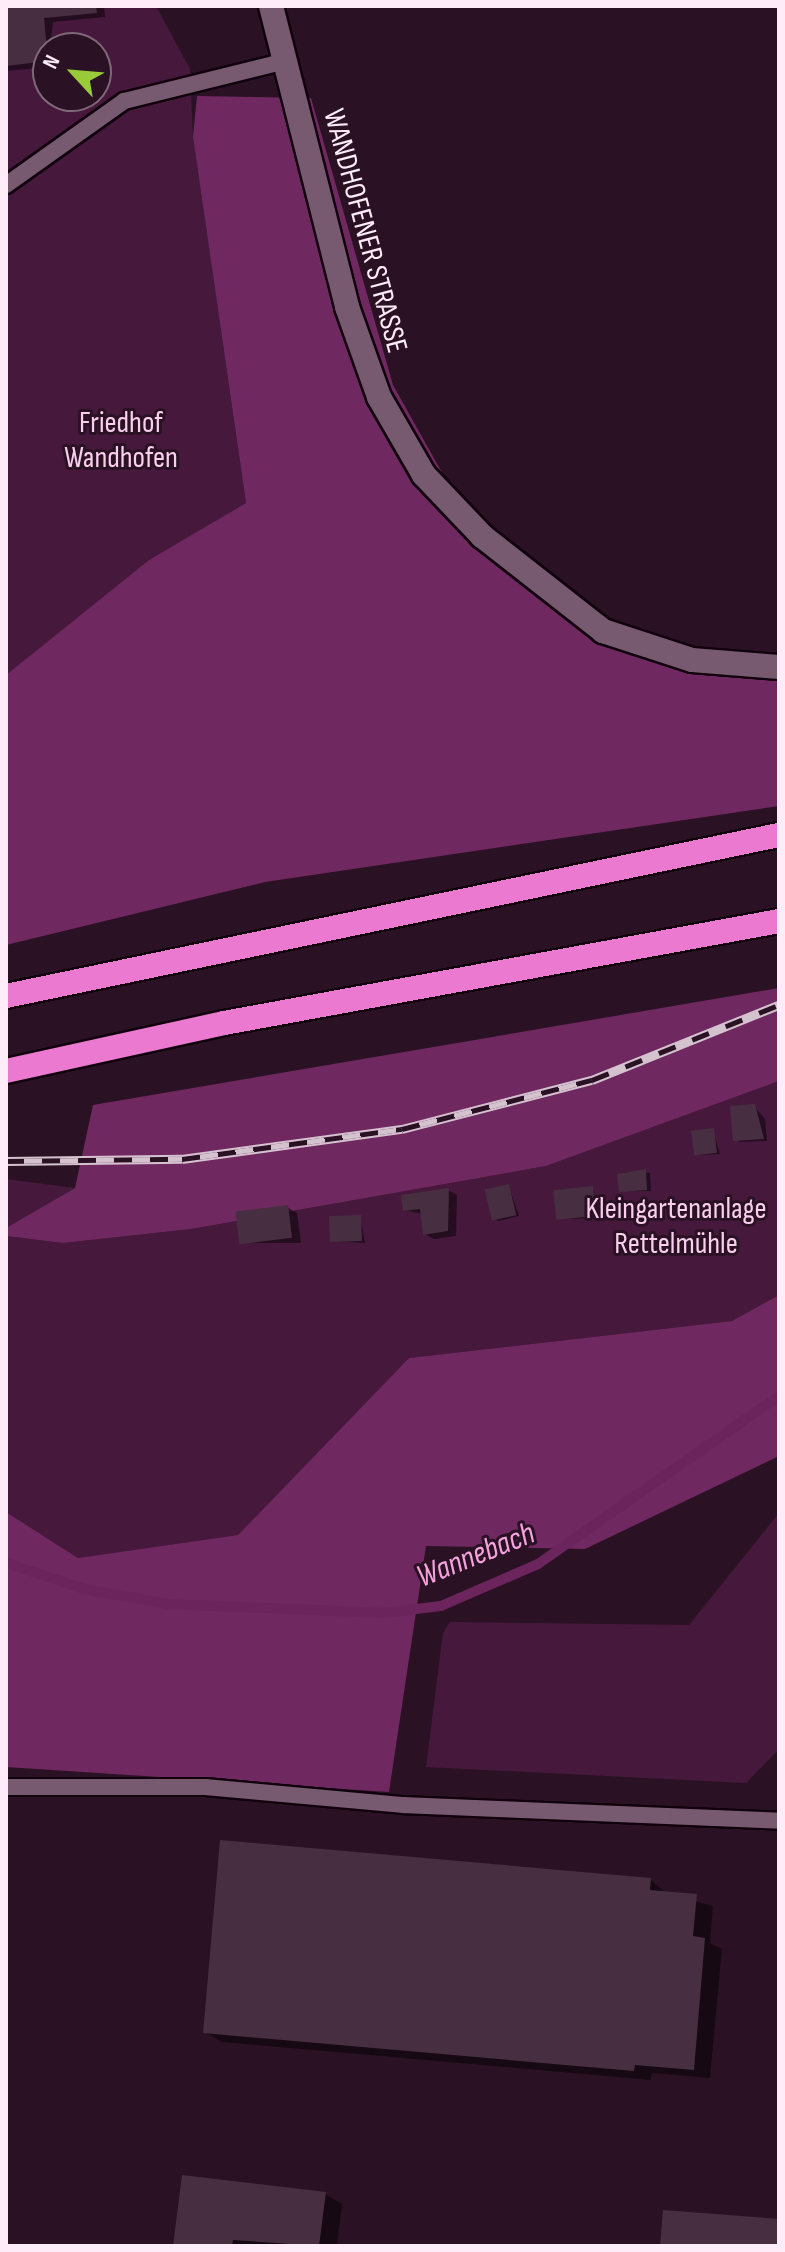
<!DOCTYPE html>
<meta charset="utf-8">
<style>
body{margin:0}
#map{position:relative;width:785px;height:2252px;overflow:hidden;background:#2a1224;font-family:"Sofia Sans Condensed",sans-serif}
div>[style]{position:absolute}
.green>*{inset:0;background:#46193c}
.forest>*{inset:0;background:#702860}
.shadow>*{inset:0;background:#0007}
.stream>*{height:10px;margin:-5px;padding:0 5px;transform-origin:5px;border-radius:5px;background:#6c245c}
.building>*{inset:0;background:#482e41;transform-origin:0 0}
.roads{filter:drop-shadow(2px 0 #11010d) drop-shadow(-2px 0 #11010d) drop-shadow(0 2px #11010d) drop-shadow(0 -2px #11010d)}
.service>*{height:16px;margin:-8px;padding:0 8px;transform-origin:8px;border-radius:8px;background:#775a6f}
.minor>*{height:24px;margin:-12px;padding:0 12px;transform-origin:12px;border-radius:12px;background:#775a6f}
.motorway>*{height:24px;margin:-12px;padding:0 12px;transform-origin:12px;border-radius:12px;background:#eb79cf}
.rail>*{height:9px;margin-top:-4.5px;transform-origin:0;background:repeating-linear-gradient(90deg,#2a1224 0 18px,#d5c2cf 0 36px);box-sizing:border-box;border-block:2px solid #d5c2cf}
span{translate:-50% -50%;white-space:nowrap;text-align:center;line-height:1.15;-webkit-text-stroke:6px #2a1224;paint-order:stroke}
.street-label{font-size:30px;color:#feecf8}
.park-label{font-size:30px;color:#facfed}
.water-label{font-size:32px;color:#f5a2df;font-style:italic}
.frame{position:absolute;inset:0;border:8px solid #feecf8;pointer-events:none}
.north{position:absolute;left:32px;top:32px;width:80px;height:80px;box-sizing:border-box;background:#2a1224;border:2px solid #7f6979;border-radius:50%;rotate:296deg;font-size:22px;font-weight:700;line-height:32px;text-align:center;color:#feecf8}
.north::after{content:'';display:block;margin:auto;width:28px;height:36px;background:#98cb37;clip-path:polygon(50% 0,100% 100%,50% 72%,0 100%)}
</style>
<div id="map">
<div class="green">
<i style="clip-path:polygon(evenodd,6px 6px,156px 6px,190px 69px,193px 137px,246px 503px,149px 560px,6px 675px,6px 6px,48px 48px,96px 48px,96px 96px,48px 96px,48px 48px)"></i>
<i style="clip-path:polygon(779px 1081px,779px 1295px,732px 1321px,409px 1358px,238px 1535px,78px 1558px,6px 1512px,6px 1236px,63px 1243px,191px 1229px,546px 1166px)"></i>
<i style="clip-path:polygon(6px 1179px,75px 1188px,6px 1228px)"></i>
<i style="clip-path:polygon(779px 1513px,779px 1749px,746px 1783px,426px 1767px,443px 1633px,450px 1622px,689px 1625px)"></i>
</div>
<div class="forest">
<i style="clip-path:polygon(197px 96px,311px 98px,393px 385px,477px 535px,610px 639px,779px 668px,779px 806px,265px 882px,6px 945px,6px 675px,149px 560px,246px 503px,193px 137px)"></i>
<i style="clip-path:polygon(779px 988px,779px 1081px,546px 1166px,191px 1229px,63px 1243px,6px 1236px,6px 1228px,75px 1188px,93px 1105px)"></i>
<i style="clip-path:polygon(779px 1295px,779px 1456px,585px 1549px,426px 1546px,389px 1792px,6px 1767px,6px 1512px,78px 1558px,238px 1535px,409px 1358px,732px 1321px)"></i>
</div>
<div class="shadow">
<i style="clip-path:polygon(6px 6px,104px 6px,105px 17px,53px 22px,48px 67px,6px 71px)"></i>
<i style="clip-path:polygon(754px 1106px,765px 1119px,767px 1141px,739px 1142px)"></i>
<i style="clip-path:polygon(713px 1130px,720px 1154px,696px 1155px)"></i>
<i style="clip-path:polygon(624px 1172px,650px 1173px,651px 1191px,621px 1191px)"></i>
<i style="clip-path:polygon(509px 1186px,519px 1216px,498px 1221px,494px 1218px)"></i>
<i style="clip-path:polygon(593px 1188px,600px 1218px,559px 1219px)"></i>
<i style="clip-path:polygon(448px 1190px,457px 1195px,456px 1236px,434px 1239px,425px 1234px,422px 1214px,405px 1210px)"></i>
<i style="clip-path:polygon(287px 1207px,297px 1213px,301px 1243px,241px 1243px)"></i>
<i style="clip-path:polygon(360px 1217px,365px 1243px,332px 1241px)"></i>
<i style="clip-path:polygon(651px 1880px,667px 1894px,713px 1906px,710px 1943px,722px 1949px,710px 2078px,652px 2073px,651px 2080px,222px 2042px,205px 2032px)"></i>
<i style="clip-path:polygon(325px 2194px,342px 2204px,337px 2246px,175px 2246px)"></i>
</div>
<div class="stream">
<i style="left:6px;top:1563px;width:82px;rotate:18.4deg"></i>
<i style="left:84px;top:1589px;width:85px;rotate:10.1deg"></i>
<i style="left:168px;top:1604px;width:216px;rotate:2.4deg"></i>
<i style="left:384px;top:1613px;width:57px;rotate:-7deg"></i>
<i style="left:441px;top:1606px;width:106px;rotate:-23.4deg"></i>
<i style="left:538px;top:1564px;width:294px;rotate:-34.9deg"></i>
</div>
<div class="building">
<i style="clip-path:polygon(6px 6px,96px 6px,97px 13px,44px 18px,48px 61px,6px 66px)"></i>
<i style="clip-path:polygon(755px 1104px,764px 1139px,733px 1141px,730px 1106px)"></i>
<i style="left:714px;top:1128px;width:25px;height:23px;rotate:83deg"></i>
<i style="clip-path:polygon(646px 1169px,647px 1190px,619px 1192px,617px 1174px)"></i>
<i style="left:509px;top:1184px;width:32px;height:25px;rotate:77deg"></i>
<i style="left:593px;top:1186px;width:30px;height:40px;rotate:84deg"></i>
<i style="clip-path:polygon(449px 1188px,448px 1231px,423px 1235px,420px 1209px,403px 1211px,401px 1195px)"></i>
<i style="left:288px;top:1205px;width:33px;height:53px;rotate:83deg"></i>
<i style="left:361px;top:1215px;width:26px;height:32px;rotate:88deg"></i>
<i style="clip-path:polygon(220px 1840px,651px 1878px,650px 1890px,697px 1894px,693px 1936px,705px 1938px,694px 2070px,635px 2065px,634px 2071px,203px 2033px)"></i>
<i style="clip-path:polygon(182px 2175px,326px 2192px,319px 2246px,233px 2240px,232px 2246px,173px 2246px)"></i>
<i style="clip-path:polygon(663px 2210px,779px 2219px,779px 2246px,660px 2246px)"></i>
</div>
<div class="roads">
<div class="service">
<i style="left:6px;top:185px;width:145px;rotate:-35.4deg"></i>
<i style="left:124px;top:101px;width:167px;rotate:-13.9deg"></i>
<i style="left:6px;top:1787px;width:199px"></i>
<i style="left:205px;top:1787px;width:200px;rotate:5.2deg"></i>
<i style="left:404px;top:1805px;width:375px;rotate:2.4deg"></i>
</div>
<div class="minor">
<i style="left:271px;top:6px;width:310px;rotate:75.8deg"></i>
<i style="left:347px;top:307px;width:96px;rotate:70.4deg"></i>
<i style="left:379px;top:397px;width:90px;rotate:60deg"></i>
<i style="left:424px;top:475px;width:84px;rotate:46.4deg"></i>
<i style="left:482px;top:536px;width:154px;rotate:38.1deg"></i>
<i style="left:603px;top:631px;width:94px;rotate:18deg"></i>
<i style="left:692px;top:660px;width:87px;rotate:4.6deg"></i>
</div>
<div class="motorway">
<i style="left:6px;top:996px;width:790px;rotate:-11.77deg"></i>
<i style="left:6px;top:1071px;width:223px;rotate:-12.4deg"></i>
<i style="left:224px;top:1023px;width:564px;rotate:-10.41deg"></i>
</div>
</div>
<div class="rail">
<i style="left:6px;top:1161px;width:176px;rotate:-0.7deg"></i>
<i style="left:182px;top:1159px;width:222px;rotate:-7.8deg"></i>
<i style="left:402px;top:1129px;width:196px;rotate:-14.5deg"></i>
<i style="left:592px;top:1080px;width:201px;rotate:-21.9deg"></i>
</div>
<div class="street-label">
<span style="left:365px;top:231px;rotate:75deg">WANDHOFENER STRASSE</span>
</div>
<div class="park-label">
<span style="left:121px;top:440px">Friedhof<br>Wandhofen</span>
<span style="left:676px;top:1226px">Kleingartenanlage<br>Rettelmühle</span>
</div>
<div class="water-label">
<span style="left:476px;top:1556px;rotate:-22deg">Wannebach</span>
</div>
<div class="frame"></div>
<div class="north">N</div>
</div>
